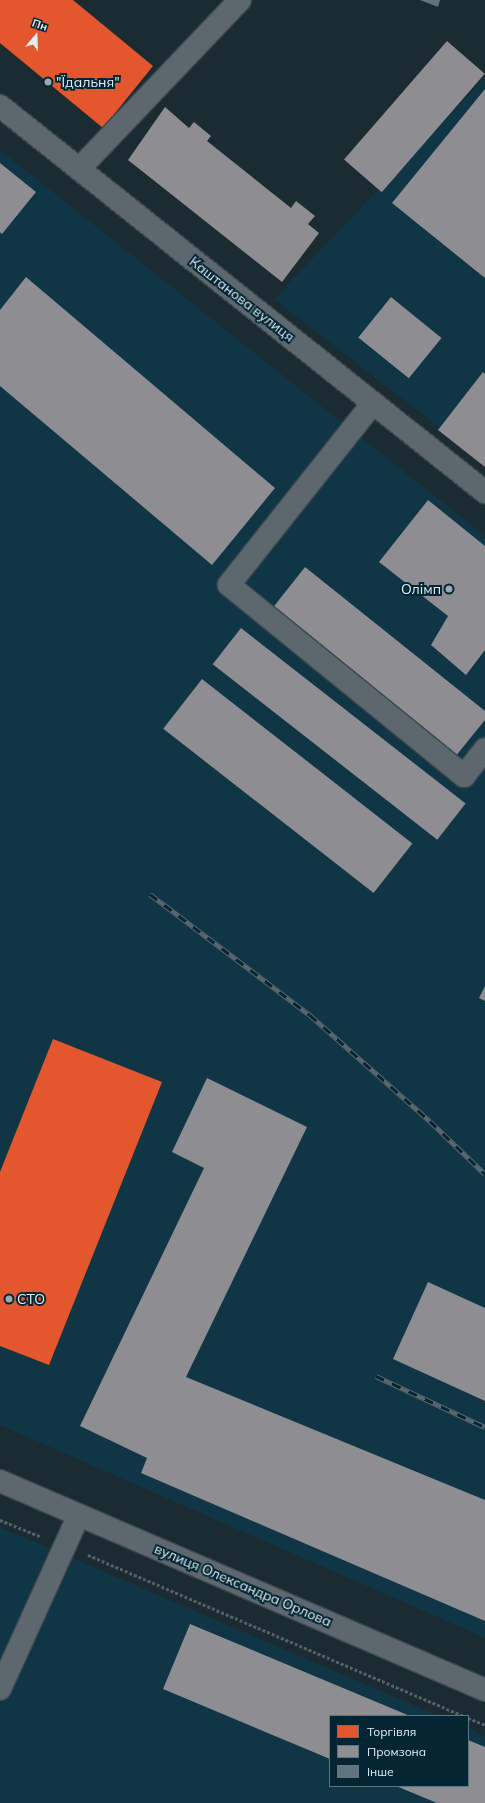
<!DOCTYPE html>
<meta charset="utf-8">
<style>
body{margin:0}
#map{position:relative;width:485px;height:1803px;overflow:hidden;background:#1a2b32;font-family:Mulish,sans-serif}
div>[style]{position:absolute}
.built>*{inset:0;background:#103545}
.shops>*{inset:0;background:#e4572e}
.industry>*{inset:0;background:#8d8d92;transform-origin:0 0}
.building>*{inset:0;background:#61757f}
.path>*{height:2.5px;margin-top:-1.25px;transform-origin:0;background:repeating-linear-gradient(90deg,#566167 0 3px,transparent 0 5px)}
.roads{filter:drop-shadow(1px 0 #3b484e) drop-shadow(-1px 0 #3b484e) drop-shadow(0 1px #3b484e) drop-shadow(0 -1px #3b484e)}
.minor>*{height:22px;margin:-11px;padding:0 11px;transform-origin:11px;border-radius:11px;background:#5c676e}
.rail>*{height:4.5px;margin-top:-2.25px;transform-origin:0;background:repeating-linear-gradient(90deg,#052533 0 9px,#5b676e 0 18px);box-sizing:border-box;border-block:1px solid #5b676e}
.dots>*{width:11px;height:11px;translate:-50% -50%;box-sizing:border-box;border:2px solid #052533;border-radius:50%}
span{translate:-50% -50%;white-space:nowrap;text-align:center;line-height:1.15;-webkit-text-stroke:4px #052533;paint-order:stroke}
.poi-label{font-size:14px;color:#deeff8}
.left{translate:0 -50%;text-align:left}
.right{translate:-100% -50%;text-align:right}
.street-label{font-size:14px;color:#deeff8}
.legend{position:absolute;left:329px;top:1715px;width:140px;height:72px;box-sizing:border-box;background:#052533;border:1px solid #5c7682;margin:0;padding:5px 7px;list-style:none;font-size:12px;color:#deeff8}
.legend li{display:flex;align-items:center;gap:8px;height:20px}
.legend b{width:20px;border:1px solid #5c7682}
.north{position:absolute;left:16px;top:16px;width:40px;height:40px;-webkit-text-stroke:3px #052533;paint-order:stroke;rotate:19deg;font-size:11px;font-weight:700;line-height:16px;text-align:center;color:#deeff8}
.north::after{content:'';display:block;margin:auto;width:14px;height:18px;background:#deeff8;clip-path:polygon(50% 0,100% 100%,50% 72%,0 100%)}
</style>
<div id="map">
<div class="built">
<i style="clip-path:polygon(485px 77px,485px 463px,274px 299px)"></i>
<i style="clip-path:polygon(0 150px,485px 536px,485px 1638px,0 1425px)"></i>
<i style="clip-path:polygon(0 1527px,439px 1716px,330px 1716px,330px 1786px,468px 1786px,468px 1728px,485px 1736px,485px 1803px,0 1803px)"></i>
</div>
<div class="shops">
<i style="clip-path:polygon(0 0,73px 0,153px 66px,103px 128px,0 43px)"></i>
<i style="clip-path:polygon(53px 1039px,162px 1082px,49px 1365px,0 1346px,0 1172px)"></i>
</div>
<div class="industry">
<i style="left:447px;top:41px;width:50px;height:157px;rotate:41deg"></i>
<i style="clip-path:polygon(485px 89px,485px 278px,392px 203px)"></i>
<i style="clip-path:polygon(165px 107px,189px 128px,194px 122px,211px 136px,207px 141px,291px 208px,296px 201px,315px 216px,308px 224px,319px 233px,282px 282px,128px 160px)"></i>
<i style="clip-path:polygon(0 163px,36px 192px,2px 234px,0 232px)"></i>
<i style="clip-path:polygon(26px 277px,275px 488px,212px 565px,0 386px,0 310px)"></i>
<i style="left:391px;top:297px;width:65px;height:52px;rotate:39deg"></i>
<i style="clip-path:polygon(483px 372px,485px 374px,485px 467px,438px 430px)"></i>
<i style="clip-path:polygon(428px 500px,485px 546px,485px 650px,466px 675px,431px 645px,448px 616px,379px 562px)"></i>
<i style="clip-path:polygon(305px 567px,485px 711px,485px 720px,455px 757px,271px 610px)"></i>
<i style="left:241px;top:628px;width:285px;height:46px;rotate:38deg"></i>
<i style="left:202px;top:679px;width:267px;height:63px;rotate:38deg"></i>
<i style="clip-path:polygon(485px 986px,485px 1001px,479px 998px)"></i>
<i style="clip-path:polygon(207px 1078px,307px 1127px,186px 1377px,485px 1500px,485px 1621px,141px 1473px,147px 1458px,80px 1426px,204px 1168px,172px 1152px)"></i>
<i style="clip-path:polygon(428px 1282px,485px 1308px,485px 1401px,393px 1359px)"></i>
<i style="clip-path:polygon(190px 1624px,410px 1716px,330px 1716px,330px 1759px,163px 1689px)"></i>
<i style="clip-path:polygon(468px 1740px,485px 1747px,485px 1803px,437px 1803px,396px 1786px,468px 1786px)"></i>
</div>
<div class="building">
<i style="clip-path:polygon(420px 0,440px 0,438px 7px)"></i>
</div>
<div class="path">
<i style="left:0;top:1520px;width:45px;rotate:22deg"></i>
<i style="left:88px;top:1555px;width:409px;rotate:23.2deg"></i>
<i style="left:468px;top:1718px;width:18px;rotate:22deg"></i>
</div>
<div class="roads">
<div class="minor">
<i style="left:0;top:106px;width:620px;rotate:38.52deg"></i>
<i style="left:79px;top:169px;width:233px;rotate:-46.4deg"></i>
<i style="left:373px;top:403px;width:232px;rotate:128.4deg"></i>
<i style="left:229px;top:585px;width:303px;rotate:39.1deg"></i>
<i style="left:464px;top:776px;width:34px;rotate:-52deg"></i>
<i style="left:0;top:1481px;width:528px;rotate:23.31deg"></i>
<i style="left:0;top:1689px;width:191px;rotate:-65.6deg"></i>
</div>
</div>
<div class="rail">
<i style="left:150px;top:894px;width:201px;rotate:37.1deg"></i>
<i style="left:310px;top:1015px;width:160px;rotate:41.5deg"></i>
<i style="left:430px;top:1121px;width:76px;rotate:43.9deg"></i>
<i style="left:376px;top:1376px;width:120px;rotate:25.1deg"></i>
</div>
<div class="dots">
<i style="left:48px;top:82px;background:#99aab3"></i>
<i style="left:449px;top:589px;background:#99aab3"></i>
<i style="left:9px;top:1299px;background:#99aab3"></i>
</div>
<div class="poi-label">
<span class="left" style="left:56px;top:82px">"Їдальня"</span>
<span class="right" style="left:441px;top:589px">Олімп</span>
<span class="left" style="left:17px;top:1299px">СТО</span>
</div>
<div class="street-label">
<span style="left:242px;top:299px;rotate:38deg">Каштанова вулиця</span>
<span style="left:243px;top:1585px;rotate:23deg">вулиця Олександра Орлова</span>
</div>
<ul class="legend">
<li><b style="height:11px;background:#e4572e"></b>Торгівля</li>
<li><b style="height:11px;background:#8d8d92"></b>Промзона</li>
<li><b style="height:11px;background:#61757f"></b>Інше</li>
</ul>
<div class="north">Пн</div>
</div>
